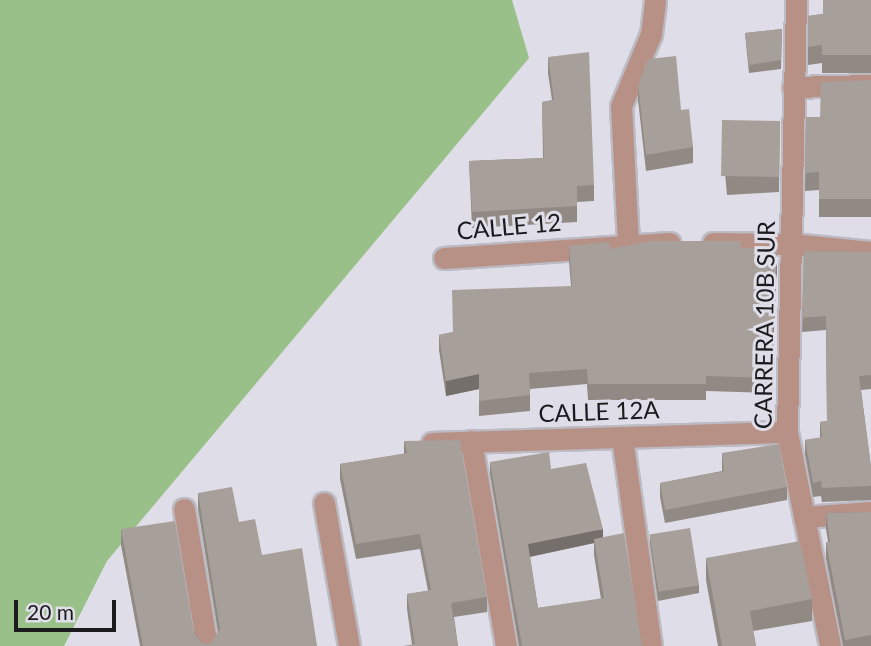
<!DOCTYPE html>
<style>
body{margin:0}
#map{position:relative;width:871px;height:646px;overflow:hidden;background:#dfdee8;font-family:Lato,sans-serif}
div>[style]{position:absolute}
.green>*{inset:0;background:#98c088}
.roads{filter:drop-shadow(2px 0 #bcbbc4) drop-shadow(-2px 0 #bcbbc4) drop-shadow(0 2px #bcbbc4) drop-shadow(0 -2px #bcbbc4)}
.street>*{height:21px;margin:-10.5px;padding:0 10.5px;transform-origin:10.5px;border-radius:10.5px;background:#b89186}
.wall>*{inset:0;background:#908984}
.shaded-wall>*{inset:0;background:#756f6b}
.building>*{inset:0;background:#a79f99;transform-origin:0 0}
span{translate:-50% -50%;white-space:nowrap;text-align:center;line-height:1.15;-webkit-text-stroke:6px #dfdee8;paint-order:stroke}
.street-label{font-size:24px;color:#1b1b1e}
.scale{position:absolute;left:14px;top:600px;width:102px;height:32px;box-sizing:border-box;border:4px solid #1b1b1e;border-top:0;padding-left:9px;font-size:21px;line-height:24px;white-space:nowrap;color:#1b1b1e;-webkit-text-stroke:5px #dfdee8;paint-order:stroke}
</style>
<div id="map">
<div class="green">
<i style="clip-path:polygon(0 0,512px 0,529px 58px,107px 561px,64px 646px,0 646px)"></i>
</div>
<div class="roads">
<div class="street">
<i style="left:796px;top:0;width:432px;rotate:91.2deg"></i>
<i style="left:787px;top:432px;width:218px;rotate:78.6deg"></i>
<i style="left:793px;top:87px;width:78px;rotate:-1.5deg"></i>
<i style="left:628px;top:243px;width:137px;rotate:-92.9deg"></i>
<i style="left:621px;top:106px;width:78px;rotate:-67.4deg"></i>
<i style="left:651px;top:34px;width:34px;rotate:-83deg"></i>
<i style="left:713px;top:243px;width:79px;rotate:0.7deg"></i>
<i style="left:792px;top:244px;width:79px;rotate:5.8deg"></i>
<i style="left:444px;top:258px;width:226px;rotate:-3.8deg"></i>
<i style="left:622px;top:437px;width:211px;rotate:82.1deg"></i>
<i style="left:471px;top:441px;width:208px;rotate:80.3deg"></i>
<i style="left:432px;top:443px;width:355px;rotate:-1.8deg"></i>
<i style="left:324px;top:503px;width:145px;rotate:80.1deg"></i>
<i style="left:184px;top:509px;width:139px;rotate:80.5deg"></i>
<i style="left:804px;top:517px;width:67px;rotate:-4.3deg"></i>
</div>
</div>
<div class="wall">
<i style="clip-path:polygon(871px 0,871px 73px,822px 73px,822px 63px,808px 65px,808px 16px,823px 14px)"></i>
<i style="clip-path:polygon(782px 29px,781px 69px,749px 73px,745px 33px)"></i>
<i style="clip-path:polygon(548px 57px,594px 185px,594px 201px,577px 202px,577px 222px,472px 228px,469px 161px,543px 158px,542px 102px,552px 100px,548px 73px)"></i>
<i style="clip-path:polygon(871px 80px,871px 217px,819px 217px,819px 190px,805px 191px,806px 117px,820px 117px)"></i>
<i style="clip-path:polygon(638px 85px,681px 110px,693px 147px,693px 163px,646px 171px,638px 100px)"></i>
<i style="clip-path:polygon(780px 121px,779px 192px,727px 195px,722px 139px,722px 124px)"></i>
<i style="clip-path:polygon(569px 246px,610px 249px,741px 248px,777px 265px,771px 393px,706px 391px,706px 400px,588px 400px,587px 384px,530px 389px,530px 411px,479px 416px,479px 389px,446px 396px,439px 350px,439px 335px,453px 332px,571px 286px,569px 261px)"></i>
<i style="clip-path:polygon(804px 251px,871px 252px,871px 389px,861px 390px,871px 467px,871px 500px,822px 502px,821px 496px,813px 497px,805px 454px,805px 440px,820px 438px,820px 422px,827px 421px,826px 330px,802px 332px)"></i>
<i style="clip-path:polygon(404px 441px,487px 597px,487px 612px,454px 617px,458px 646px,412px 645px,407px 609px,407px 594px,428px 591px,420px 549px,356px 559px,340px 479px,340px 464px,404px 454px)"></i>
<i style="clip-path:polygon(722px 453px,787px 487px,787px 500px,665px 523px,660px 497px,660px 483px,722px 471px)"></i>
<i style="clip-path:polygon(evenodd,490px 462px,551px 469px,603px 538px,642px 646px,519px 646px,490px 474px,490px 462px,594px 543px,594px 555px,601px 599px,538px 608px,530px 557px,594px 543px)"></i>
<i style="clip-path:polygon(198px 493px,239px 522px,262px 555px,317px 646px,140px 646px,121px 545px,121px 529px,202px 643px,210px 644px,218px 632px,198px 509px)"></i>
<i style="clip-path:polygon(871px 512px,871px 646px,843px 646px,826px 558px,826px 542px,828px 542px,826px 529px,826px 513px)"></i>
<i style="clip-path:polygon(650px 536px,699px 585px,699px 593px,658px 601px,650px 544px)"></i>
<i style="clip-path:polygon(706px 558px,812px 599px,812px 621px,753px 631px,756px 646px,718px 646px,706px 580px)"></i>
</div>
<div class="shaded-wall">
<i style="clip-path:polygon(777px 249px,777px 265px,771px 393px,771px 378px)"></i>
<i style="clip-path:polygon(479px 374px,479px 389px,446px 396px,446px 381px)"></i>
<i style="clip-path:polygon(603px 529px,603px 541px,594px 539px,594px 543px,528px 557px,528px 544px)"></i>
</div>
<div class="building">
<i style="clip-path:polygon(823px 0,871px 0,871px 55px,822px 55px,822px 45px,808px 47px,808px 16px,823px 14px)"></i>
<i style="clip-path:polygon(782px 29px,781px 60px,749px 65px,745px 33px)"></i>
<i style="clip-path:polygon(589px 52px,594px 185px,577px 186px,577px 206px,472px 212px,469px 161px,544px 158px,542px 102px,554px 100px,548px 57px)"></i>
<i style="clip-path:polygon(676px 56px,681px 110px,689px 109px,693px 147px,646px 155px,638px 85px,648px 59px)"></i>
<i style="clip-path:polygon(871px 80px,871px 199px,819px 199px,819px 172px,805px 173px,806px 117px,820px 117px,821px 82px)"></i>
<i style="left:780px;top:121px;width:56px;height:58px;rotate:91deg"></i>
<i style="clip-path:polygon(650px 241px,741px 241px,741px 248px,777px 249px,771px 378px,706px 376px,706px 384px,588px 384px,587px 369px,529px 373px,530px 395px,479px 401px,479px 374px,446px 381px,439px 335px,453px 332px,452px 290px,572px 286px,569px 246px,609px 242px,610px 249px)"></i>
<i style="clip-path:polygon(804px 251px,871px 252px,871px 375px,859px 376px,871px 467px,871px 486px,822px 488px,821px 481px,813px 483px,805px 440px,822px 437px,820px 422px,827px 421px,826px 316px,802px 318px)"></i>
<i style="clip-path:polygon(460px 440px,487px 597px,451px 603px,458px 646px,403px 646px,415px 644px,407px 594px,431px 590px,420px 534px,356px 544px,340px 464px,407px 453px,404px 441px)"></i>
<i style="clip-path:polygon(779px 444px,787px 487px,665px 510px,660px 483px,724px 471px,722px 453px)"></i>
<i style="clip-path:polygon(549px 452px,551px 469px,586px 463px,603px 529px,528px 544px,538px 608px,516px 611px,516px 613px,490px 462px)"></i>
<i style="clip-path:polygon(232px 487px,239px 522px,255px 519px,262px 555px,302px 548px,317px 646px,143px 646px,121px 529px,175px 521px,194px 633px,202px 643px,210px 644px,220px 629px,198px 493px)"></i>
<i style="clip-path:polygon(871px 512px,871px 635px,845px 640px,826px 542px,830px 542px,826px 513px)"></i>
<i style="left:690px;top:528px;width:58px;height:41px;rotate:81deg"></i>
<i style="clip-path:polygon(624px 533px,642px 646px,522px 646px,516px 611px,604px 598px,594px 539px)"></i>
<i style="clip-path:polygon(800px 541px,812px 599px,750px 611px,756px 646px,722px 646px,706px 558px)"></i>
</div>
<div class="street-label">
<span style="left:509px;top:226px;rotate:-5deg">CALLE 12</span>
<span style="left:764px;top:325px;rotate:-89deg">CARRERA 10B SUR</span>
<span style="left:599px;top:411px;rotate:-2deg">CALLE 12A</span>
</div>
<div class="scale">20 m</div>
</div>
